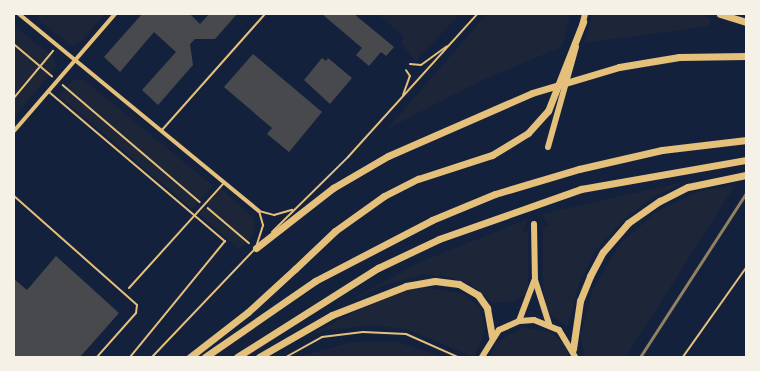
<!DOCTYPE html>
<style>
body{margin:0}
#map{position:relative;width:760px;height:371px;overflow:hidden;background:#14213d;font-family:Montserrat,sans-serif}
div>[style]{position:absolute}
.green>*{inset:0;background:#1d2539}
.building>*{inset:0;background:#48494c}
.path>*{height:1.5px;margin:-0.75px;padding:0 0.75px;transform-origin:0.75px;border-radius:0.75px;background:#e5c07b}
.service>*{height:2px;margin:-1px;padding:0 1px;transform-origin:1px;border-radius:1px;background:#e5c07b}
.minor>*{height:4px;margin:-2px;padding:0 2px;transform-origin:2px;border-radius:2px;background:#e5c07b}
.primary>*{height:6px;margin:-3px;padding:0 3px;transform-origin:3px;border-radius:3px;background:#e5c07b}
.trunk>*{height:7px;margin:-3.5px;padding:0 3.5px;transform-origin:3.5px;border-radius:3.5px;background:#e5c07b}
.motorway>*{height:7px;margin:-3.5px;padding:0 3.5px;transform-origin:3.5px;border-radius:3.5px;background:#e5c07b}
.rail>*{height:3px;margin:-1.5px;padding:0 1.5px;transform-origin:1.5px;border-radius:1.5px;background:#918062}
span{translate:-50% -50%;white-space:nowrap;text-align:center;line-height:1.15;-webkit-text-stroke:4px #f6f1e7;paint-order:stroke}
.frame{position:absolute;inset:0;border:15px solid #f6f1e7;pointer-events:none}
</style>
<div id="map">
<div class="green">
<i style="clip-path:polygon(38px 14px,105px 14px,82px 40px,72px 46px,39px 21px)"></i>
<i style="clip-path:polygon(378px 14px,460px 14px,415px 61px,402px 44px,403px 36px)"></i>
<i style="clip-path:polygon(487px 14px,570px 14px,562px 47px,484px 79px,387px 129px)"></i>
<i style="clip-path:polygon(593px 14px,701px 14px,711px 19px,710px 26px,584px 43px)"></i>
<i style="clip-path:polygon(14px 26px,54px 57px,56px 67px,14px 118px)"></i>
<i style="clip-path:polygon(74px 80px,84px 80px,213px 186px,192px 209px,58px 95px)"></i>
<i style="clip-path:polygon(688px 181px,653px 197px,620px 223px,595px 252px,579px 283px,568px 326px,552px 316px,545px 306px,543px 292px,543px 227px,549px 226px,542px 214px)"></i>
<i style="clip-path:polygon(735px 185px,626px 357px,584px 357px,581px 336px,592px 291px,620px 244px,655px 213px,678px 201px,700px 191px)"></i>
<i style="clip-path:polygon(221px 188px,255px 220px,252px 237px,239px 249px,199px 214px)"></i>
<i style="clip-path:polygon(528px 219px,522px 232px,528px 231px,528px 293px,514px 301px,493px 303px,471px 284px,451px 277px,424px 274px,382px 286px,338px 307px,418px 263px)"></i>
<i style="clip-path:polygon(424px 287px,463px 294px,480px 307px,485px 332px,474px 357px,409px 330px,373px 325px,327px 330px,305px 338px,360px 309px,402px 291px)"></i>
<i style="clip-path:polygon(523px 327px,552px 333px,563px 343px,569px 357px,490px 357px,497px 342px)"></i>
<i style="clip-path:polygon(394px 341px,442px 357px,299px 357px,352px 342px)"></i>
</div>
<div class="building">
<i style="clip-path:polygon(142px 14px,190px 14px,200px 24px,209px 14px,237px 14px,215px 39px,195px 39px,190px 44px,193px 65px,158px 105px,142px 90px,176px 52px,154px 32px,120px 72px,104px 57px)"></i>
<i style="clip-path:polygon(322px 14px,354px 14px,394px 47px,386px 56px,381px 52px,369px 66px,356px 55px,362px 48px)"></i>
<i style="clip-path:polygon(253px 54px,322px 112px,289px 152px,267px 134px,272px 128px,224px 87px)"></i>
<i style="clip-path:polygon(322px 58px,326px 61px,328px 58px,352px 78px,330px 104px,304px 80px)"></i>
<i style="clip-path:polygon(56px 256px,119px 313px,80px 357px,14px 357px,14px 279px,27px 290px)"></i>
</div>
<div class="path">
<i style="left:14px;top:44px;width:50px;rotate:40.1deg"></i>
<i style="left:63px;top:85px;width:180px;rotate:40.5deg"></i>
<i style="left:14px;top:98px;width:61px;rotate:-50.3deg"></i>
<i style="left:208px;top:208px;width:54px;rotate:40.5deg"></i>
<i style="left:683px;top:357px;width:109px;rotate:-54.7deg"></i>
</div>
<div class="service">
<i style="left:410px;top:64px;width:11px;rotate:5deg"></i>
<i style="left:421px;top:65px;width:32px;rotate:-36deg"></i>
<i style="left:49px;top:92px;width:231px;rotate:40.3deg"></i>
<i style="left:225px;top:241px;width:150px;rotate:129.3deg"></i>
<i style="left:403px;top:95px;width:20px;rotate:-70deg"></i>
<i style="left:410px;top:76px;width:7px;rotate:-124deg"></i>
<i style="left:162px;top:130px;width:155px;rotate:-48.4deg"></i>
<i style="left:14px;top:196px;width:164px;rotate:41.5deg"></i>
<i style="left:137px;top:305px;width:8px;rotate:97deg"></i>
<i style="left:136px;top:313px;width:59px;rotate:131.6deg"></i>
<i style="left:272px;top:232px;width:107px;rotate:-44.6deg"></i>
<i style="left:348px;top:157px;width:193px;rotate:-47.9deg"></i>
<i style="left:257px;top:244px;width:20px;rotate:-72deg"></i>
<i style="left:263px;top:225px;width:15px;rotate:-106deg"></i>
<i style="left:259px;top:211px;width:16px;rotate:15deg"></i>
<i style="left:274px;top:215px;width:19px;rotate:-16deg"></i>
<i style="left:129px;top:288px;width:142px;rotate:-47.9deg"></i>
<i style="left:152px;top:357px;width:149px;rotate:-46.4deg"></i>
<i style="left:286px;top:357px;width:41px;rotate:-29.1deg"></i>
<i style="left:322px;top:337px;width:41px;rotate:-7deg"></i>
<i style="left:363px;top:332px;width:43px;rotate:2.7deg"></i>
<i style="left:406px;top:334px;width:57px;rotate:23.9deg"></i>
</div>
<div class="minor">
<i style="left:19px;top:14px;width:310px;rotate:39.4deg"></i>
<i style="left:14px;top:131px;width:155px;rotate:-49.2deg"></i>
</div>
<div class="primary">
<i style="left:582px;top:26px;width:12px;rotate:-76deg"></i>
<i style="left:548px;top:147px;width:104px;rotate:-74.4deg"></i>
<i style="left:534px;top:224px;width:56px;rotate:89deg"></i>
<i style="left:535px;top:280px;width:46px;rotate:72.3deg"></i>
<i style="left:519px;top:321px;width:43px;rotate:-69.4deg"></i>
<i style="left:482px;top:357px;width:32px;rotate:-58deg"></i>
<i style="left:499px;top:330px;width:22px;rotate:-24deg"></i>
<i style="left:519px;top:321px;width:15px;rotate:-4deg"></i>
<i style="left:534px;top:320px;width:27px;rotate:22deg"></i>
<i style="left:559px;top:330px;width:31px;rotate:59deg"></i>
</div>
<div class="trunk">
<i style="left:720px;top:14px;width:27px;rotate:17deg"></i>
<i style="left:256px;top:248px;width:98px;rotate:-37.9deg"></i>
<i style="left:333px;top:188px;width:64px;rotate:-30.2deg"></i>
<i style="left:388px;top:156px;width:157px;rotate:-23.6deg"></i>
<i style="left:532px;top:93px;width:91px;rotate:-16.6deg"></i>
<i style="left:619px;top:67px;width:61px;rotate:-9.5deg"></i>
<i style="left:679px;top:57px;width:67px;rotate:-0.9deg"></i>
<i style="left:295px;top:269px;width:55px;rotate:-43.5deg"></i>
<i style="left:335px;top:231px;width:60px;rotate:-35.5deg"></i>
<i style="left:384px;top:196px;width:38px;rotate:-27deg"></i>
<i style="left:418px;top:179px;width:78px;rotate:-18deg"></i>
<i style="left:492px;top:155px;width:42px;rotate:-31.4deg"></i>
<i style="left:528px;top:133px;width:30px;rotate:-48deg"></i>
<i style="left:548px;top:111px;width:96px;rotate:-68.5deg"></i>
<i style="left:573px;top:349px;width:49px;rotate:-81.7deg"></i>
<i style="left:580px;top:301px;width:27px;rotate:-68deg"></i>
<i style="left:590px;top:276px;width:27px;rotate:-62deg"></i>
<i style="left:603px;top:252px;width:38px;rotate:-49deg"></i>
<i style="left:628px;top:223px;width:39px;rotate:-35deg"></i>
<i style="left:660px;top:201px;width:31px;rotate:-27deg"></i>
<i style="left:688px;top:187px;width:59px;rotate:-11.7deg"></i>
<i style="left:259px;top:357px;width:84px;rotate:-29.9deg"></i>
<i style="left:332px;top:315px;width:79px;rotate:-21.4deg"></i>
<i style="left:406px;top:286px;width:29px;rotate:-10deg"></i>
<i style="left:435px;top:281px;width:24px;rotate:7deg"></i>
<i style="left:459px;top:284px;width:22px;rotate:30deg"></i>
<i style="left:478px;top:295px;width:16px;rotate:55deg"></i>
<i style="left:487px;top:308px;width:29px;rotate:80deg"></i>
</div>
<div class="motorway">
<i style="left:190px;top:357px;width:73px;rotate:-37.8deg"></i>
<i style="left:248px;top:312px;width:64px;rotate:-42.5deg"></i>
<i style="left:205px;top:357px;width:134px;rotate:-34.6deg"></i>
<i style="left:315px;top:281px;width:132px;rotate:-27.5deg"></i>
<i style="left:432px;top:220px;width:68px;rotate:-22.4deg"></i>
<i style="left:495px;top:194px;width:88px;rotate:-16.6deg"></i>
<i style="left:579px;top:169px;width:85px;rotate:-12.9deg"></i>
<i style="left:662px;top:150px;width:85px;rotate:-6.8deg"></i>
<i style="left:237px;top:357px;width:167px;rotate:-32.3deg"></i>
<i style="left:378px;top:268px;width:68px;rotate:-25.4deg"></i>
<i style="left:439px;top:239px;width:151px;rotate:-19.4deg"></i>
<i style="left:581px;top:189px;width:168px;rotate:-10deg"></i>
</div>
<div class="rail">
<i style="left:640px;top:357px;width:195px;rotate:-57.1deg"></i>
</div>
<div class="frame"></div>
</div>
